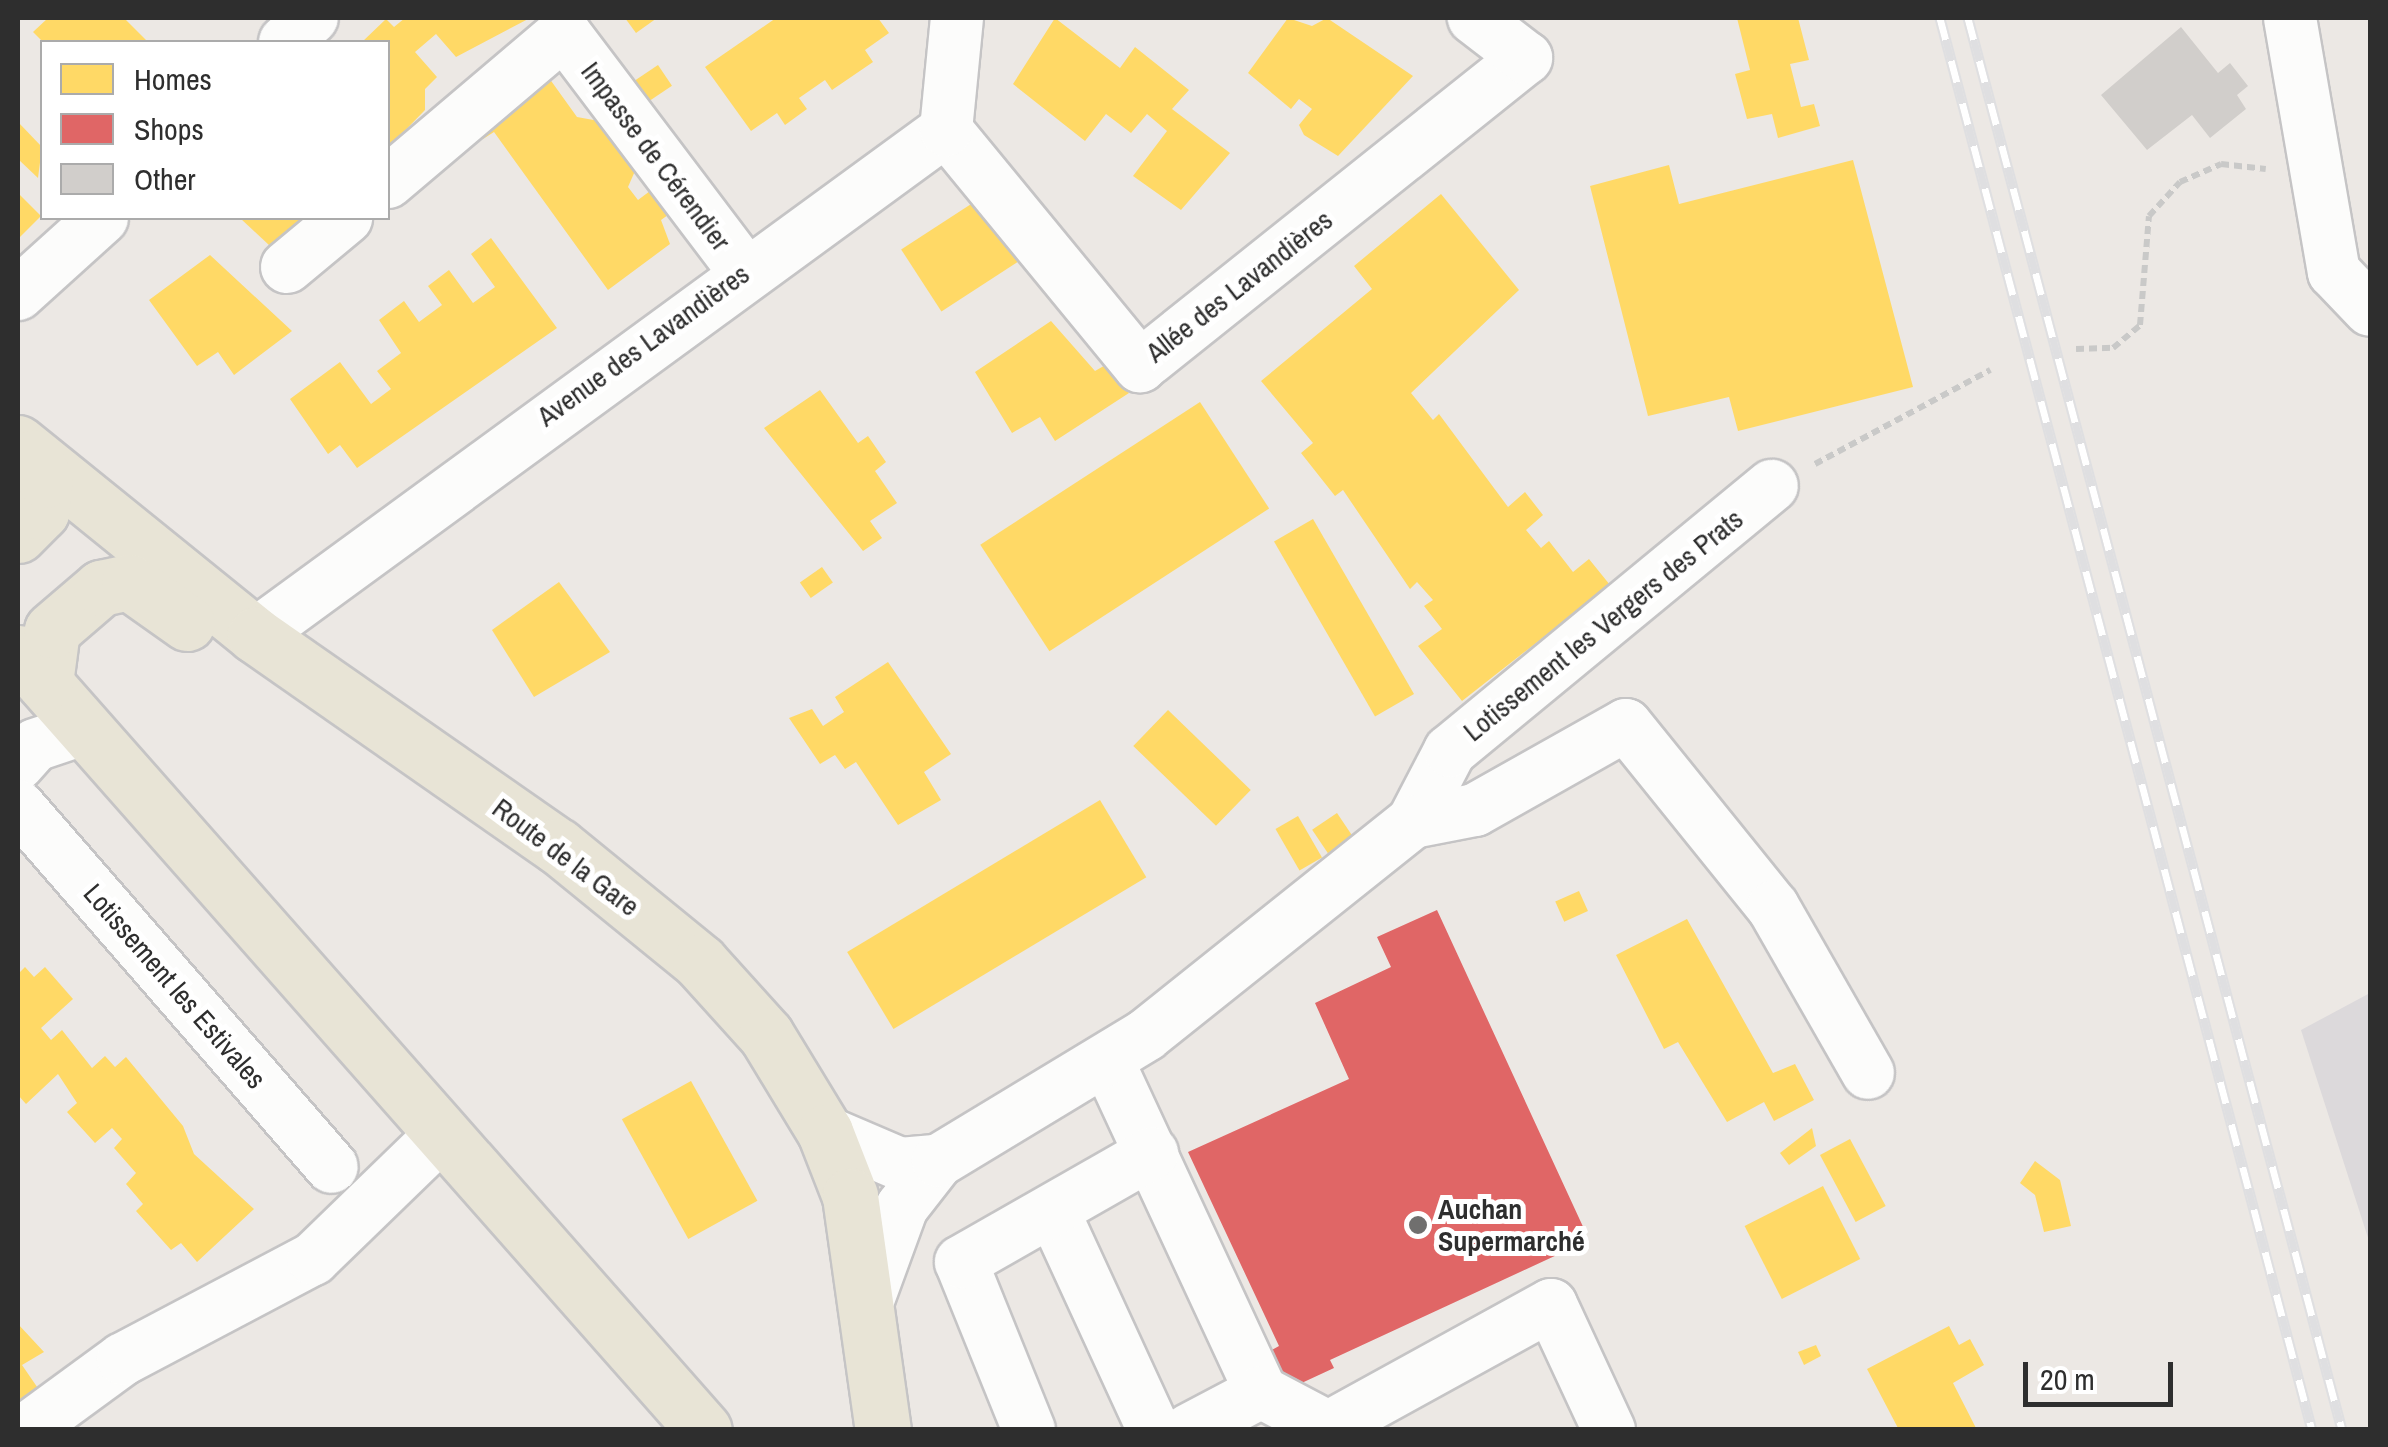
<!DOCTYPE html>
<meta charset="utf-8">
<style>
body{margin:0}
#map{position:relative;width:2388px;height:1447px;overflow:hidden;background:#ece8e4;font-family:"Archivo Narrow",sans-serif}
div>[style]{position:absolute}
.industrial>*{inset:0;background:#dcd9db}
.homes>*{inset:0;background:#ffd966;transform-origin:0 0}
.shops>*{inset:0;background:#e06666}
.building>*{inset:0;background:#d1cecb}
.path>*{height:6px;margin-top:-3px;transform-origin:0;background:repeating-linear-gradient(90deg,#c9c9c8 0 8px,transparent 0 13px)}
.roads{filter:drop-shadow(2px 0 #c5c4c5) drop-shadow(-2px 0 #c5c4c5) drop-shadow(0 2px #c5c4c5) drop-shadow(0 -2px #c5c4c5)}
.minor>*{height:52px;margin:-26px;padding:0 26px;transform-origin:26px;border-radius:26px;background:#fcfcfb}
.major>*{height:55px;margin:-27.5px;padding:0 27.5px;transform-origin:27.5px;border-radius:27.5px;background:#e8e4d6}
.rail>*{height:11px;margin-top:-5.5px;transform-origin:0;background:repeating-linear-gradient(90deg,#fff 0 22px,#dfdfe1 0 44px);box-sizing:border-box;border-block:2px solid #dfdfe1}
.dots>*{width:28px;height:28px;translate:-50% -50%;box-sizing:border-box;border:5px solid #fff;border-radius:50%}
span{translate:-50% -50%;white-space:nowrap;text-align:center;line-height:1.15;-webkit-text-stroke:10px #fff;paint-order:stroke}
.street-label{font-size:28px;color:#2e2e2e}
.poi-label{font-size:28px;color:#2e2e2e;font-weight:700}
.left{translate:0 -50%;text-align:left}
.frame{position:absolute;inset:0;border:20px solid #2e2e2e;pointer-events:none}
.legend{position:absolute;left:40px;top:40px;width:350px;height:180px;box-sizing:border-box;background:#fff;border:2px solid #ababab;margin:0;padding:12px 18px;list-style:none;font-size:30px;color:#2e2e2e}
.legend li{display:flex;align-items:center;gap:20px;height:50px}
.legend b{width:50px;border:2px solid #ababab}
.scale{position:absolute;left:2023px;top:1362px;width:150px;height:45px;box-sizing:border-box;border:5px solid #2e2e2e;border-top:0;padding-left:12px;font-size:30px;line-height:35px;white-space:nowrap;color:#2e2e2e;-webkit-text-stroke:8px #fff;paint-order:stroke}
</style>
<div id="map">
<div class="industrial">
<i style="clip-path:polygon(2370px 993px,2370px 1244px,2301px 1030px)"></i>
</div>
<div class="homes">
<i style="clip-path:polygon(48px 18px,124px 18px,148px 42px,43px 42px,33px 32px)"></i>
<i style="clip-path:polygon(405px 18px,530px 18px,456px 57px,436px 34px,415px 52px,437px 77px,425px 89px,425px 110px,388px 148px,388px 42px,362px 42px,386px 19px,394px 27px)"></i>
<i style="clip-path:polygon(625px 18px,657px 18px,636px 33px)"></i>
<i style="clip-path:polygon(776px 18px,878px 18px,889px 33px,865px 50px,873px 62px,832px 90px,825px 80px,799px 98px,807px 109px,785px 125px,777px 113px,751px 131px,705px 67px)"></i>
<i style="clip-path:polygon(1055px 18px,1120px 68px,1135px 47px,1189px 90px,1172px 109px,1230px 153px,1181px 210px,1133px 176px,1167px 131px,1147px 114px,1131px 133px,1106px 114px,1085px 141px,1013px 84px)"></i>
<i style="clip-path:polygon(1288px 18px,1312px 26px,1327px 18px,1413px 76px,1338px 156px,1304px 135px,1299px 125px,1312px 109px,1299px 99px,1291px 109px,1248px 73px)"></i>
<i style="clip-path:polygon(1737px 18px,1798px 18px,1809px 60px,1790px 64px,1801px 107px,1814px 104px,1820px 126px,1778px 138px,1772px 114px,1747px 119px,1735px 74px,1750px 70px)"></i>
<i style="left:658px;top:65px;width:25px;height:31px;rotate:56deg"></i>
<i style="clip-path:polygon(544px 71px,577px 117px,599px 121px,617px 145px,635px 171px,628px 187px,638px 200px,650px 191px,668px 215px,661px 220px,670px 244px,608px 290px,494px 132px,483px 139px,472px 124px)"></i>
<i style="clip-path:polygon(18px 122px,42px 147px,38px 178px,18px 159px)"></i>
<i style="clip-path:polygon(1853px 160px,1913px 387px,1738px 431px,1729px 397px,1648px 416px,1590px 186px,1669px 165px,1679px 204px)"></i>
<i style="clip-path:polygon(18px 193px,41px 216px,18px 239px)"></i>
<i style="clip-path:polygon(1441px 194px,1519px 290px,1411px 393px,1433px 420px,1439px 414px,1508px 507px,1525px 492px,1543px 515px,1526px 530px,1541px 548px,1549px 541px,1573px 572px,1589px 559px,1610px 585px,1462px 701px,1418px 646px,1442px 629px,1424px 606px,1433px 600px,1417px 582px,1410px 589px,1343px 490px,1335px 496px,1301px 453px,1313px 443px,1261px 381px,1372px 289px,1354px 266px)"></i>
<i style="left:985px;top:195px;width:74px;height:100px;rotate:57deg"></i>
<i style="clip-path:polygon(240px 218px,317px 218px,270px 246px)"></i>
<i style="clip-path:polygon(491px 238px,557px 328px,357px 468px,340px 445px,328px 454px,290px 399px,340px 362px,371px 404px,391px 389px,377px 371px,401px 353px,379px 320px,404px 301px,419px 322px,442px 305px,428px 286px,449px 270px,473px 303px,495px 287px,471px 254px)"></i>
<i style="clip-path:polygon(210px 255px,292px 331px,234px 375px,218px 352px,197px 366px,149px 300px)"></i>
<i style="clip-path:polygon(1051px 321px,1095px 371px,1109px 363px,1129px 393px,1055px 441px,1040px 417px,1012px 433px,975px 372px)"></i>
<i style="clip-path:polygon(820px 390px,858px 443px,868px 436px,886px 462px,875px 471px,897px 503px,870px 521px,882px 538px,863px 551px,764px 428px)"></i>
<i style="left:1200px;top:402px;width:127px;height:262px;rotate:57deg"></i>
<i style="left:1313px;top:519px;width:202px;height:45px;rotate:60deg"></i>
<i style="left:822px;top:567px;width:19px;height:27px;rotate:55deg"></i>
<i style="clip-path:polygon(559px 582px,610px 652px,534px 697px,492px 630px)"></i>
<i style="clip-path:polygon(888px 662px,951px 754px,924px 772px,941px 800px,898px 825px,856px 762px,845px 769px,835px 755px,820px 764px,789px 718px,812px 709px,823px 726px,844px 712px,835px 697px)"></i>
<i style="left:1168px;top:710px;width:115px;height:50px;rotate:44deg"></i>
<i style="left:1100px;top:800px;width:90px;height:295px;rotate:59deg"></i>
<i style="left:1337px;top:813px;width:34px;height:30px;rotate:56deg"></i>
<i style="left:1298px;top:816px;width:48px;height:26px;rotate:60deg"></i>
<i style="left:1579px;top:891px;width:22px;height:26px;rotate:66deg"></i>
<i style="clip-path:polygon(1687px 919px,1773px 1073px,1795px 1064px,1814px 1100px,1774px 1121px,1764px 1102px,1727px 1122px,1678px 1042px,1664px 1049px,1616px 955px)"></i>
<i style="clip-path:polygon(25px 967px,34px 977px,45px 967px,73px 999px,41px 1028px,51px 1040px,62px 1030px,92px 1068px,105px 1056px,115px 1067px,126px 1057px,183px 1126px,194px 1154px,254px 1209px,197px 1262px,181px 1243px,171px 1250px,136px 1211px,143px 1204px,126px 1184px,136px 1173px,114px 1148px,122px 1139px,112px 1128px,95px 1143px,67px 1112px,77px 1103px,58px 1074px,26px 1104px,18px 1095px,18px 974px)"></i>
<i style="left:691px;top:1081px;width:137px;height:79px;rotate:61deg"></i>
<i style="clip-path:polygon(1812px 1128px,1816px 1146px,1789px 1165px,1780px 1153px)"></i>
<i style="left:1850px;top:1139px;width:76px;height:34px;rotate:62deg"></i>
<i style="clip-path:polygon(2035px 1161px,2060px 1180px,2071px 1226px,2044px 1232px,2035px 1195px,2020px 1183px)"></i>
<i style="left:1823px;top:1186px;width:82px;height:88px;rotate:63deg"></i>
<i style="clip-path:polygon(18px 1324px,44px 1352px,22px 1365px,44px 1397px,18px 1415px)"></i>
<i style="clip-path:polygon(1949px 1326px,1959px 1345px,1970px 1339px,1984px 1365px,1953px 1383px,1977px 1430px,1899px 1430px,1867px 1369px)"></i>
<i style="clip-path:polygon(1816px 1345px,1821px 1356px,1804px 1365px,1798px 1352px)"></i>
</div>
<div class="shops">
<i style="clip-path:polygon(1437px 910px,1585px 1231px,1555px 1245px,1559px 1254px,1330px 1360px,1334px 1368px,1293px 1387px,1275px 1380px,1270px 1351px,1279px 1346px,1188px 1152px,1349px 1079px,1315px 1003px,1391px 967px,1377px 937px)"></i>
</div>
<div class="building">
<i style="clip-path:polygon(2181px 27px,2218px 73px,2230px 63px,2248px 86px,2237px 95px,2246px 109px,2210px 138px,2192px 115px,2147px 150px,2101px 95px)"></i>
</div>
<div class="path">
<i style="left:2076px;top:349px;width:37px;rotate:-2deg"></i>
<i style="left:2113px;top:348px;width:35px;rotate:-40deg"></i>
<i style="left:2140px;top:325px;width:109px;rotate:-85.3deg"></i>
<i style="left:2149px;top:216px;width:46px;rotate:-47.6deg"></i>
<i style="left:2180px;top:182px;width:45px;rotate:-23.7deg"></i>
<i style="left:2221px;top:164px;width:45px;rotate:6.3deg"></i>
<i style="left:1815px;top:464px;width:199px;rotate:-28.2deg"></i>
</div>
<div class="roads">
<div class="minor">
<i style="left:2290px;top:18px;width:258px;rotate:80.2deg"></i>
<i style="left:2334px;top:272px;width:52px;rotate:46.5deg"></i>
<i style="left:285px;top:42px;width:36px;rotate:-42deg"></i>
<i style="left:946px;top:130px;width:306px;rotate:50.6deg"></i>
<i style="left:1140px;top:366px;width:494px;rotate:-38.6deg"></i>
<i style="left:1526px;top:58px;width:66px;rotate:-142.4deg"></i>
<i style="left:388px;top:182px;width:231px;rotate:-40.3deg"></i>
<i style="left:564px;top:33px;width:298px;rotate:52.9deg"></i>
<i style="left:287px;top:267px;width:77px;rotate:-39.7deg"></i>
<i style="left:18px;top:294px;width:113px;rotate:-42.1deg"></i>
<i style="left:255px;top:635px;width:856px;rotate:-36.16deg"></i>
<i style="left:946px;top:130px;width:113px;rotate:-84.4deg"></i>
<i style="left:18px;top:764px;width:25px;rotate:-48deg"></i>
<i style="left:35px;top:745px;width:51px;rotate:-18.4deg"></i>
<i style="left:18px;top:806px;width:478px;rotate:49deg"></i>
<i style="left:1413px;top:822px;width:80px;rotate:-62.5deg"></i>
<i style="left:1450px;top:751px;width:417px;rotate:-39.5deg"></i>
<i style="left:1107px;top:1060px;width:366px;rotate:65.1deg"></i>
<i style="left:1261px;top:1392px;width:81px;rotate:27.8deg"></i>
<i style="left:825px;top:1132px;width:82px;rotate:23.1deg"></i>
<i style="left:900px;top:1164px;width:38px;rotate:-5deg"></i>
<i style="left:1054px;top:1213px;width:239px;rotate:65.3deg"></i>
<i style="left:869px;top:1297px;width:96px;rotate:-69.9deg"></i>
<i style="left:902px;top:1207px;width:58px;rotate:-52deg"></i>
<i style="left:938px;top:1161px;width:243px;rotate:-31.2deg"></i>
<i style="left:1146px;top:1035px;width:342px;rotate:-38.6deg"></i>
<i style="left:1413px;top:822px;width:63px;rotate:-11deg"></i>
<i style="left:1475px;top:810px;width:173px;rotate:-29.4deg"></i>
<i style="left:1626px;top:725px;width:234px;rotate:51.1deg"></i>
<i style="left:1773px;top:907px;width:191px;rotate:60.2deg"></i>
<i style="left:1331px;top:1426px;width:251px;rotate:-28.8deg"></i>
<i style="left:1551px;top:1305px;width:138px;rotate:65.1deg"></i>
<i style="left:26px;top:1430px;width:120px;rotate:-36.2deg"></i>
<i style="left:123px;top:1359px;width:215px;rotate:-27.8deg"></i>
<i style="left:313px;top:1259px;width:175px;rotate:-44.1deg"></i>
<i style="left:1029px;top:1430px;width:181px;rotate:-112deg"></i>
<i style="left:961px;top:1262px;width:220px;rotate:-29.7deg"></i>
<i style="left:1189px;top:1430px;width:81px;rotate:-27.8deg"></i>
</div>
<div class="major">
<i style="left:18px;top:443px;width:305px;rotate:39deg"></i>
<i style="left:255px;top:635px;width:369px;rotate:34.9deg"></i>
<i style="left:558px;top:846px;width:183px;rotate:39.2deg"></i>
<i style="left:700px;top:962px;width:98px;rotate:47.9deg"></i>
<i style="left:766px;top:1035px;width:114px;rotate:58.7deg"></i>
<i style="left:825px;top:1132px;width:69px;rotate:68.7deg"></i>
<i style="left:850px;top:1196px;width:236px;rotate:82deg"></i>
<i style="left:18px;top:535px;width:33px;rotate:-45deg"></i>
<i style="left:41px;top:512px;width:32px;rotate:-83deg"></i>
<i style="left:45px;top:480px;width:25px;rotate:-116deg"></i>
<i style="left:18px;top:653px;width:1036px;rotate:48.56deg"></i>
<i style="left:45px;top:683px;width:53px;rotate:-82.5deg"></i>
<i style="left:52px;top:630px;width:65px;rotate:-40.6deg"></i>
<i style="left:101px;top:588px;width:29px;rotate:-12deg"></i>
<i style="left:129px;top:582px;width:71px;rotate:35.3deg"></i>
</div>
</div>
<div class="rail">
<i style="left:1940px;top:18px;width:1460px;rotate:75.24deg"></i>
<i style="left:1968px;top:18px;width:1461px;rotate:75.16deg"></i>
</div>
<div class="dots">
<i style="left:1418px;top:1225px;background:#706f6e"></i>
</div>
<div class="street-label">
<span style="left:656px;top:156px;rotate:53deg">Impasse de Cérendier</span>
<span style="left:1239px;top:286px;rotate:-38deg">Allée des Lavandières</span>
<span style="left:643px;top:345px;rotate:-36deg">Avenue des Lavandières</span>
<span style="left:1603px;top:625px;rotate:-39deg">Lotissement les Vergers des Prats</span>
<span style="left:566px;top:857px;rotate:37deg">Route de la Gare</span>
<span style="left:175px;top:986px;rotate:49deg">Lotissement les Estivales</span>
</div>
<div class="poi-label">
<span class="left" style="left:1438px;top:1225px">Auchan<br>Supermarché</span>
</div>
<div class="frame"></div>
<ul class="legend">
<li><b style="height:28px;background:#ffd966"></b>Homes</li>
<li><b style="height:28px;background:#e06666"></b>Shops</li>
<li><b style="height:28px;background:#d1cecb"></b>Other</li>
</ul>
<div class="scale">20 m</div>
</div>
